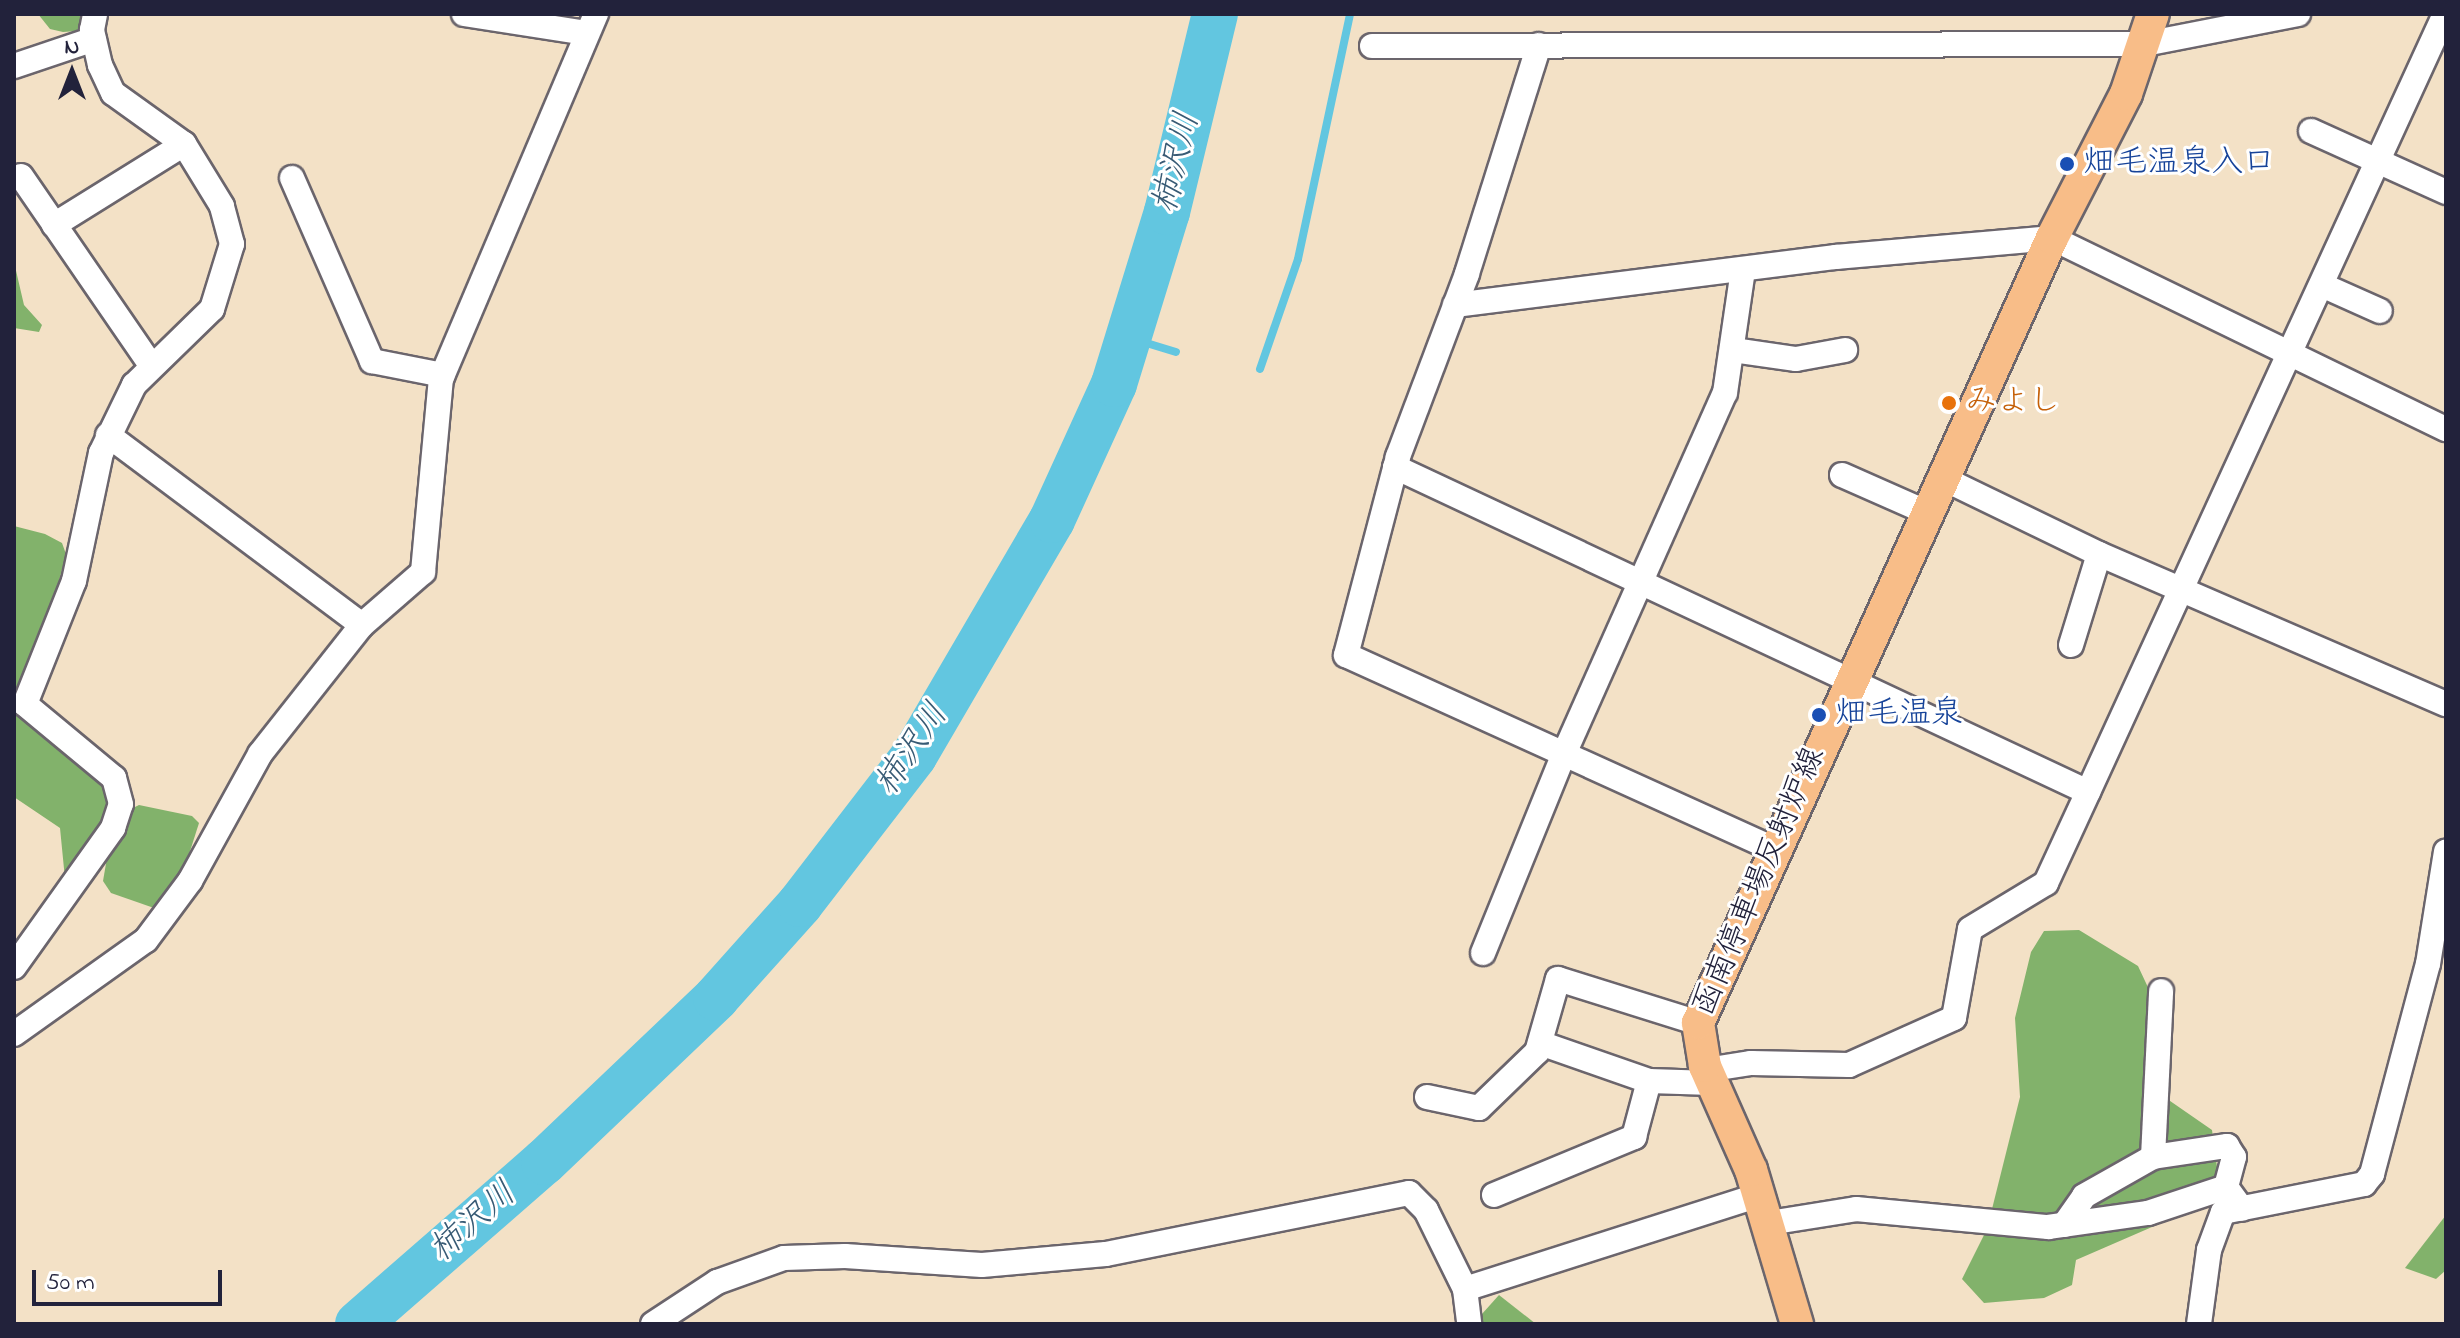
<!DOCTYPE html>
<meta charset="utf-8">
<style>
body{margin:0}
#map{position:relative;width:2460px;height:1338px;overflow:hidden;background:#f3e1c6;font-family:"Indie Flower","Klee One",sans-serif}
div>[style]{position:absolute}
.forest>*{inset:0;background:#82b26b}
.stream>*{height:8px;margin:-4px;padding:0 4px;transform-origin:4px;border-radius:4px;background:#62c6e0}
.river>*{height:46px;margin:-23px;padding:0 23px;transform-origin:23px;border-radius:23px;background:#62c6e0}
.roads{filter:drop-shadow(2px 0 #6b656c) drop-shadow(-2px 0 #6b656c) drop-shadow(0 2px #6b656c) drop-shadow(0 -2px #6b656c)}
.minor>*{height:24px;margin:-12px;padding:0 12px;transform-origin:12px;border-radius:12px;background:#fff}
.major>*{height:32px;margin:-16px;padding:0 16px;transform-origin:16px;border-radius:16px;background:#f8bd88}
.dots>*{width:22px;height:22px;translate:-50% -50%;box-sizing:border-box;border:4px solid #fff;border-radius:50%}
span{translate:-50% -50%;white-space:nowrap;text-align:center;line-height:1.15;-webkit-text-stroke:6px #fff;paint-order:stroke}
.transit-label{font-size:32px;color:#164399}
.left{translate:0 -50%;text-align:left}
.food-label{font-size:32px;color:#c56008}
.street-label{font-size:32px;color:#22223b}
.water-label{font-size:34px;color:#385b75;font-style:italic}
.frame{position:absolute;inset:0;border:16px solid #22223b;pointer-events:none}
.north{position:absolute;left:32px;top:32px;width:80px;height:80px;-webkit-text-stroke:6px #fff;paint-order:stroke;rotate:0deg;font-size:22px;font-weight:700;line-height:32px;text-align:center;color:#22223b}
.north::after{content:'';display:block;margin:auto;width:28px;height:36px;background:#22223b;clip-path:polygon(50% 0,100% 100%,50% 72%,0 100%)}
.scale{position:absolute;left:32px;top:1270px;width:190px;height:36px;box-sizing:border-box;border:4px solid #22223b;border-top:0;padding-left:10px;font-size:24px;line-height:28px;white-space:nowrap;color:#22223b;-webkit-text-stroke:6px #fff;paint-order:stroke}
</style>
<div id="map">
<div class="forest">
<i style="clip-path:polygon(38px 14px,85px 14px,77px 31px,63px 32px,50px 29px)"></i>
<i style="clip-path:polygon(14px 262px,24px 305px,42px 325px,39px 332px,14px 328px)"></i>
<i style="clip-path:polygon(14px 526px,45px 534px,62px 543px,66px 554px,40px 654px,22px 676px,19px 700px,52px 743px,111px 790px,112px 810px,65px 879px,60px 828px,14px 797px)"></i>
<i style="clip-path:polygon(139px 805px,192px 816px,199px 823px,184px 870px,154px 908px,111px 893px,103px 881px,108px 852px,129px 810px)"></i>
<i style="clip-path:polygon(2079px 930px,2138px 966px,2160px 1013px,2147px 1085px,2212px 1130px,2220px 1189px,2182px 1214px,2076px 1260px,2072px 1285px,2044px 1298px,1984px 1303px,1962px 1279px,1987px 1229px,2020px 1097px,2015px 1018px,2031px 952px,2044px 931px)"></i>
<i style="clip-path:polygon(2446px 1215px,2446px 1270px,2436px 1279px,2405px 1268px)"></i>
<i style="clip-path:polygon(1499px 1295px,1536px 1324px,1473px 1324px)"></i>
</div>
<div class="stream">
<i style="left:1130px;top:338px;width:48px;rotate:16.9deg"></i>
<i style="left:1260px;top:369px;width:116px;rotate:-70.9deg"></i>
<i style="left:1298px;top:259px;width:250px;rotate:-78deg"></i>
</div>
<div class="river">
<i style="left:358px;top:1324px;width:247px;rotate:-41.1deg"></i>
<i style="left:544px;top:1162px;width:238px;rotate:-43.6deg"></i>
<i style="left:716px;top:998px;width:126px;rotate:-48.2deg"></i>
<i style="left:800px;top:904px;width:187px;rotate:-52.4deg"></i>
<i style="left:914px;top:756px;width:273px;rotate:-59.7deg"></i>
<i style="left:1052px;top:520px;width:149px;rotate:-65.5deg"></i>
<i style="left:1114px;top:384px;width:180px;rotate:-72.9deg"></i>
<i style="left:1167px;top:212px;width:204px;rotate:-76.4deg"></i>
</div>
<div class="roads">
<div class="minor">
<i style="left:464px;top:14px;width:124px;rotate:8.8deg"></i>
<i style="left:1539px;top:45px;width:240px;rotate:107.5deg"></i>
<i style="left:1467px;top:274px;width:196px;rotate:110.7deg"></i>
<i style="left:1398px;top:457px;width:205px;rotate:104.7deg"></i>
<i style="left:1346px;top:655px;width:469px;rotate:24.4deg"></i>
<i style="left:1372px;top:46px;width:773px;rotate:-0.15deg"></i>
<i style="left:2145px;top:44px;width:156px;rotate:-11.1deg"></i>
<i style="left:14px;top:66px;width:84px;rotate:-18.6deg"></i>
<i style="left:2311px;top:131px;width:148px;rotate:24.3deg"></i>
<i style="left:21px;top:176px;width:229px;rotate:55.5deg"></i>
<i style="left:292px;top:178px;width:200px;rotate:66.4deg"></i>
<i style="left:372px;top:361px;width:72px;rotate:11.2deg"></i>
<i style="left:54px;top:225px;width:153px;rotate:-31.9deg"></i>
<i style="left:2324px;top:286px;width:61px;rotate:24.1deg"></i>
<i style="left:1455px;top:305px;width:384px;rotate:-7.2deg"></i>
<i style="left:1836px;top:257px;width:217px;rotate:-5deg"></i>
<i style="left:2052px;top:238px;width:438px;rotate:25.9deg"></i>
<i style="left:1733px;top:350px;width:64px;rotate:8.1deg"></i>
<i style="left:1796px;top:359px;width:50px;rotate:-10.4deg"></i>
<i style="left:108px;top:435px;width:317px;rotate:36.8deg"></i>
<i style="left:1395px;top:467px;width:765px;rotate:25.13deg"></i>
<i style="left:2088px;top:792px;width:856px;rotate:-65.35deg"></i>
<i style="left:1842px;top:475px;width:92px;rotate:23.8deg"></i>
<i style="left:1942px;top:478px;width:174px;rotate:25.8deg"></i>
<i style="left:2071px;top:645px;width:95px;rotate:-72.9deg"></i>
<i style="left:2099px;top:554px;width:378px;rotate:23.4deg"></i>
<i style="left:1483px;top:953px;width:215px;rotate:-67.9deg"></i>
<i style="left:1564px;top:754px;width:395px;rotate:-66deg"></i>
<i style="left:1725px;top:393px;width:125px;rotate:-81.7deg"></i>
<i style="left:14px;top:967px;width:171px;rotate:-54.5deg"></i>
<i style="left:113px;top:828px;width:25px;rotate:-72deg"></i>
<i style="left:121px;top:804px;width:27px;rotate:-105deg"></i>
<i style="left:114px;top:778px;width:116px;rotate:-140.3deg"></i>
<i style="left:25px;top:704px;width:132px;rotate:-68.3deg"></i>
<i style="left:74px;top:581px;width:131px;rotate:-78.1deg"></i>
<i style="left:101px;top:453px;width:76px;rotate:-64.1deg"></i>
<i style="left:134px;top:385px;width:109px;rotate:-44.3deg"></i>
<i style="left:212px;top:309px;width:68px;rotate:-72.9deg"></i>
<i style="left:232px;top:244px;width:39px;rotate:-105deg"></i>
<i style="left:222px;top:206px;width:73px;rotate:-121.5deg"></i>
<i style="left:184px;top:144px;width:87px;rotate:-144.3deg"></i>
<i style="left:113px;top:93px;width:31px;rotate:-115deg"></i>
<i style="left:100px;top:65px;width:36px;rotate:-103deg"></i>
<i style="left:92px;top:30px;width:16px;rotate:-79deg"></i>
<i style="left:14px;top:1034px;width:162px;rotate:-35.5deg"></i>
<i style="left:146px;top:940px;width:74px;rotate:-53.3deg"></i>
<i style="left:190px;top:881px;width:145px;rotate:-61.1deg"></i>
<i style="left:260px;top:754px;width:164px;rotate:-51.7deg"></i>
<i style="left:362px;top:625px;width:81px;rotate:-41deg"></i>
<i style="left:423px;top:572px;width:194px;rotate:-84.7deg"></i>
<i style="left:441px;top:379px;width:397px;rotate:-67deg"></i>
<i style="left:1540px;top:1043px;width:115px;rotate:19.2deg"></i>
<i style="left:1649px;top:1081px;width:63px;rotate:1.8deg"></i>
<i style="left:1706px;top:1070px;width:46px;rotate:-8.8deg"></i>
<i style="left:1751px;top:1063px;width:98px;rotate:1.2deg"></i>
<i style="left:1849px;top:1065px;width:115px;rotate:-24.1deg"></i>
<i style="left:1954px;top:1018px;width:90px;rotate:-79.8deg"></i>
<i style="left:1970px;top:929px;width:89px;rotate:-31.2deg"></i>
<i style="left:2046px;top:883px;width:100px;rotate:-65.2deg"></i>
<i style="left:1427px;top:1097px;width:53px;rotate:11.9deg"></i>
<i style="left:1479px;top:1108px;width:81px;rotate:-44deg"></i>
<i style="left:1537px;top:1052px;width:76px;rotate:-74deg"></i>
<i style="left:1558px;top:979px;width:147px;rotate:17.4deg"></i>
<i style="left:2153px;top:1157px;width:166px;rotate:-87.2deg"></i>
<i style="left:1494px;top:1195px;width:152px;rotate:-22.5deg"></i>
<i style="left:1634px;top:1137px;width:58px;rotate:-75deg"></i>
<i style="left:1769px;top:1223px;width:88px;rotate:-9.1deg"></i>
<i style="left:1856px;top:1209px;width:193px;rotate:5.4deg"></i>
<i style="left:2048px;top:1227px;width:101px;rotate:-8deg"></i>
<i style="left:2148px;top:1213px;width:82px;rotate:-18.4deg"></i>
<i style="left:2226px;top:1187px;width:27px;rotate:54deg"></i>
<i style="left:2064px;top:1225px;width:35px;rotate:-55deg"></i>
<i style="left:2084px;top:1196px;width:79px;rotate:-29.5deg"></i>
<i style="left:2153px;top:1157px;width:75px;rotate:-8.5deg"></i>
<i style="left:2227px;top:1146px;width:13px;rotate:58deg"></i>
<i style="left:2234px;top:1157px;width:31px;rotate:105deg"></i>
<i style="left:1465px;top:1289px;width:309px;rotate:-17.7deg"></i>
<i style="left:653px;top:1324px;width:77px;rotate:-33.3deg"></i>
<i style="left:717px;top:1282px;width:71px;rotate:-19.7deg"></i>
<i style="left:784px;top:1258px;width:61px;rotate:-1.9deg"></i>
<i style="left:845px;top:1256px;width:137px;rotate:3.8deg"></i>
<i style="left:982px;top:1265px;width:124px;rotate:-5.1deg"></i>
<i style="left:1106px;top:1254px;width:309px;rotate:-11.4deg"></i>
<i style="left:1409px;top:1193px;width:24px;rotate:45deg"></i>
<i style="left:1426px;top:1210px;width:88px;rotate:63.7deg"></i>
<i style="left:1465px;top:1289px;width:35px;rotate:83deg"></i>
<i style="left:2199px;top:1324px;width:75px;rotate:-82.3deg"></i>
<i style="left:2209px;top:1250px;width:40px;rotate:-69.8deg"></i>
<i style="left:2223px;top:1212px;width:144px;rotate:-11.2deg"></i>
<i style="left:2364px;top:1184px;width:13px;rotate:-51deg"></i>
<i style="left:2372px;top:1174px;width:217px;rotate:-75.1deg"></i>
<i style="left:2428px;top:964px;width:114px;rotate:-80.9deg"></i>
</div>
<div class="major">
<i style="left:1797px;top:1324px;width:161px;rotate:-106.6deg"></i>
<i style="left:1751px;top:1170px;width:114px;rotate:-113.9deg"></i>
<i style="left:1705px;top:1066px;width:44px;rotate:-99.2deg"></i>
<i style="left:1698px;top:1023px;width:861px;rotate:-65.73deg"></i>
<i style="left:2052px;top:238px;width:162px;rotate:-62.8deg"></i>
<i style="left:2126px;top:94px;width:84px;rotate:-71.4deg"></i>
</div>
</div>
<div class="dots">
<i style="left:2067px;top:164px;background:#1a4fb4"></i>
<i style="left:1949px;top:403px;background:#e8710a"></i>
<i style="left:1819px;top:715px;background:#1a4fb4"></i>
</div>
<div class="transit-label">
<span class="left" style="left:2083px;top:164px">畑毛温泉入口</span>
<span class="left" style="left:1835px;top:715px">畑毛温泉</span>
</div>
<div class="food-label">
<span class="left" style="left:1965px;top:403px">みよし</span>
</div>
<div class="street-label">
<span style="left:1761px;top:882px;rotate:-67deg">函南停車場反射炉線</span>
</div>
<div class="water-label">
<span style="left:1178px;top:163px;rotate:-76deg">柿沢川</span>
<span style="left:913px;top:750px;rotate:-56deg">柿沢川</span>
<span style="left:474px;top:1223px;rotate:-41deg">柿沢川</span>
</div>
<div class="frame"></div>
<div class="north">N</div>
<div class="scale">50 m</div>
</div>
